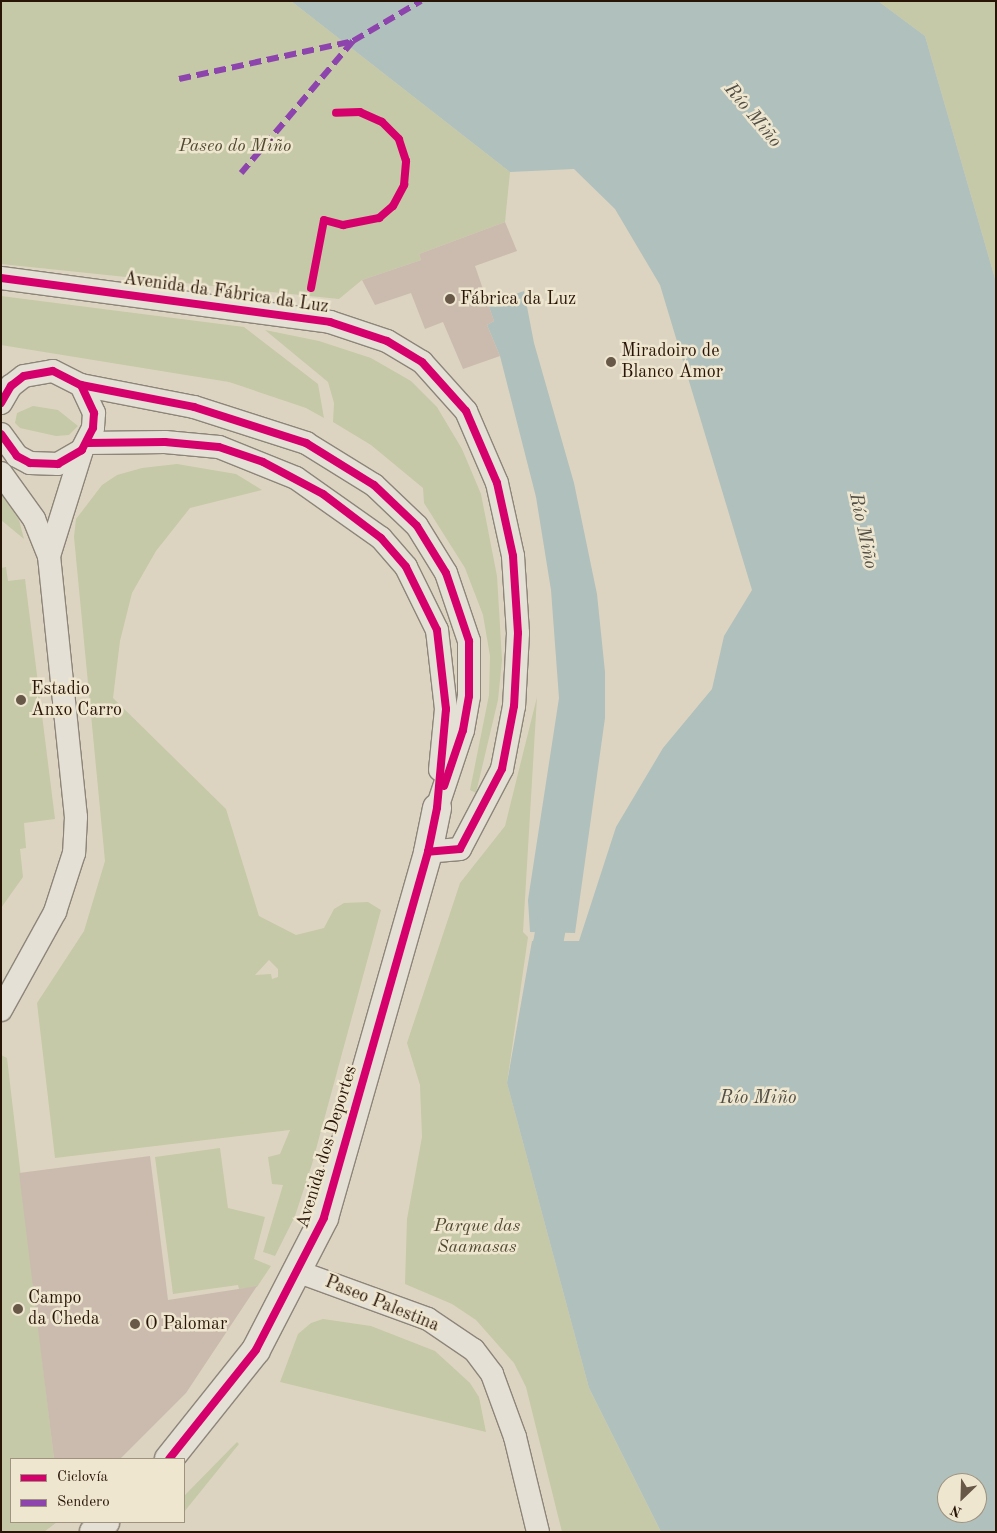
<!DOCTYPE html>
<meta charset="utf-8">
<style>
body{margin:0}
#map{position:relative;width:997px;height:1533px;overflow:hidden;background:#dcd4c1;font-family:"Old Standard TT",serif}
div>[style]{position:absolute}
.green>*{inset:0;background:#c5c9a7}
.water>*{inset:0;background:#b0c0bc}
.canal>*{height:30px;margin:-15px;padding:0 15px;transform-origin:15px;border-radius:15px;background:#b0c0bc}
.building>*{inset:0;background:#cabbae}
.roads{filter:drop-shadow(1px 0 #8d8579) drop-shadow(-1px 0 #8d8579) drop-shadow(0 1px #8d8579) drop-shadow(0 -1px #8d8579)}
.street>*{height:22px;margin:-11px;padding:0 11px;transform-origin:11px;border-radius:11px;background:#e4e0d6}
.secondary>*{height:28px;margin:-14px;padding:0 14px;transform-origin:14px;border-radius:14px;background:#e4e0d6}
.quiet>*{height:6px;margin-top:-3px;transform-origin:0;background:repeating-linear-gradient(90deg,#8e44ad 0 12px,transparent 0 18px)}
.cycleway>*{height:8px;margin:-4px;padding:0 4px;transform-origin:4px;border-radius:4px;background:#d6006c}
.dots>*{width:14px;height:14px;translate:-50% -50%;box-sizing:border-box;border:2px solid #efe6d0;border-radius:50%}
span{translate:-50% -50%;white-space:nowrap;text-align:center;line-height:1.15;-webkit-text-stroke:5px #efe6d0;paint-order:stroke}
.park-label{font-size:18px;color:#514830;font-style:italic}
.street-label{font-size:18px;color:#281506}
.poi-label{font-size:18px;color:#281506}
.left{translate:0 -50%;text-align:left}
.water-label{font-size:19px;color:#514e45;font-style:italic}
.frame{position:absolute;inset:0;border:2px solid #281506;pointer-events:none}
.legend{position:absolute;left:10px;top:1458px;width:175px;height:65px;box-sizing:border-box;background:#efe6d0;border:1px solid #9f927f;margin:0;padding:6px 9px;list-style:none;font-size:15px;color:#281506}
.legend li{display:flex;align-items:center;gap:10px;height:25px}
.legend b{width:25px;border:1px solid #9f927f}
.north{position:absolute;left:937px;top:1473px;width:50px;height:50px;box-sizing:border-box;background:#efe6d0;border:1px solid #9f927f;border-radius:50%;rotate:204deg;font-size:14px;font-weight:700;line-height:20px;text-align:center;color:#281506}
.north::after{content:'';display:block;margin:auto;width:18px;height:22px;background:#675847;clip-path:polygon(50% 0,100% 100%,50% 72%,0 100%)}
</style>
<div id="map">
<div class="green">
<i style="clip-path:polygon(1px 1px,291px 1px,510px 172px,505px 222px,419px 254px,421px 260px,362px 280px,339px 299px,1px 264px)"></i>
<i style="clip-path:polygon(878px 1px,996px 1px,996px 282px,925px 36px)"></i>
<i style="clip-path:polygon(1px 296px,244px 327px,318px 384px,324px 418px,306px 408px,229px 382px,1px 345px)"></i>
<i style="clip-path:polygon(265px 330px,319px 341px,371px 358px,411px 381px,437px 407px,462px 449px,481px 494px,497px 576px,502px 660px,498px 700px,476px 793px,470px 790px,489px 695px,490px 656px,483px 615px,465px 568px,424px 503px,423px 488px,371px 445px,333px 422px,334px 403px,328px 382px)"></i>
<i style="clip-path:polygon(33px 406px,58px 410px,78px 426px,69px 435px,56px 436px,20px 428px,15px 423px,17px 413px)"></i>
<i style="clip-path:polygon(evenodd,177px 464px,236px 474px,262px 490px,190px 508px,156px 551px,132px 593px,120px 641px,113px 698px,226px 809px,259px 916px,296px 935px,324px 928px,334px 909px,344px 903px,368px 902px,381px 910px,312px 1164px,295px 1216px,275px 1256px,263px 1252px,283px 1185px,272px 1184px,268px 1157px,280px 1154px,290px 1130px,55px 1158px,37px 1003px,84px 931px,105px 861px,74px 537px,76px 519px,102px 485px,117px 475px,142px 468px,177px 464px,269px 960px,278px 969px,278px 977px,272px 979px,271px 974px,255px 975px,269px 960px)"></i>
<i style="clip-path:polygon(1px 493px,19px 520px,24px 539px,1px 520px)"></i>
<i style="clip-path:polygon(6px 567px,8px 581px,25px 579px,55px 819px,24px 823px,26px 848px,20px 849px,23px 877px,1px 908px,1px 568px)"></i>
<i style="clip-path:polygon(537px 697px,523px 932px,528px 937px,507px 1083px,589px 1388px,661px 1532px,562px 1532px,526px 1387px,514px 1363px,476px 1320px,452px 1304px,405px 1284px,407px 1219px,422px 1137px,420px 1085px,407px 1043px,460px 883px,505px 826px)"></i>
<i style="clip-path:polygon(1px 1055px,7px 1058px,54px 1459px,11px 1459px,11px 1522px,57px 1522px,44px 1532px,1px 1532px)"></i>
<i style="clip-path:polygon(220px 1148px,228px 1208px,265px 1217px,254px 1259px,271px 1266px,257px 1287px,239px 1289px,238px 1285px,173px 1294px,155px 1157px)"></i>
<i style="clip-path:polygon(323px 1319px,371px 1326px,435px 1351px,470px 1383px,479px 1397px,486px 1432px,280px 1382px,298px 1334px,311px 1323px)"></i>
<i style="clip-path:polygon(237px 1442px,239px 1444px,184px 1512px,184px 1496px)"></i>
</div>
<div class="water">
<i style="clip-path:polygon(evenodd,291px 1px,878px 1px,925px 36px,996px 282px,996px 1532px,661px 1532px,589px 1388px,507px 1083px,532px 941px,579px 941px,616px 827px,663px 748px,712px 689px,724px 636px,752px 590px,660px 285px,615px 209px,574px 169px,510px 172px,291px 1px,947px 1483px,977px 1483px,977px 1513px,947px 1513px,947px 1483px)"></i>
<i style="clip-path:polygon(524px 291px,534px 343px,574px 483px,597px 594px,605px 672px,605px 718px,575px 933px,530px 932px,528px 900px,559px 698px,551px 590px,536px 497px,500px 356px,487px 325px,494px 321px,488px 304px)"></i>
</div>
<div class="canal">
<i style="left:548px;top:983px;width:39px;rotate:-90deg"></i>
<i style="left:548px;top:944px;width:52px;rotate:-80deg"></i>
</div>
<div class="building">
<i style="clip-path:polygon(505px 222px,517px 251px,475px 266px,494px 321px,487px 325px,500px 356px,463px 369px,443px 322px,425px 329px,411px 293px,375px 305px,362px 280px,421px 260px,419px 254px)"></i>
<i style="clip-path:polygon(150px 1156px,168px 1300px,257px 1286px,186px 1393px,120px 1459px,54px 1459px,19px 1173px)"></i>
</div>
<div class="roads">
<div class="street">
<i style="left:1px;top:278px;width:332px;rotate:7.6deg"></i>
<i style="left:330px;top:322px;width:60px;rotate:18.4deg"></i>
<i style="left:387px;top:341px;width:41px;rotate:31deg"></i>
<i style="left:422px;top:362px;width:66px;rotate:48.1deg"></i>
<i style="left:466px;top:411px;width:78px;rotate:66.7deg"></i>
<i style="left:497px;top:483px;width:75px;rotate:77.6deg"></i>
<i style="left:513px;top:556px;width:77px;rotate:86.3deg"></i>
<i style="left:518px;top:633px;width:73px;rotate:93.1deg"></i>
<i style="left:514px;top:706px;width:64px;rotate:100.8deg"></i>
<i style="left:502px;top:769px;width:90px;rotate:117.7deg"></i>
<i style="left:460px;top:849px;width:32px;rotate:175deg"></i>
<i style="left:81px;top:385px;width:115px;rotate:11deg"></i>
<i style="left:194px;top:407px;width:118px;rotate:17.8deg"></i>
<i style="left:306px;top:443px;width:80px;rotate:31.7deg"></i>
<i style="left:374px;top:485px;width:59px;rotate:43.6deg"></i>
<i style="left:417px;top:526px;width:55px;rotate:58.3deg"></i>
<i style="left:446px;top:573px;width:72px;rotate:71.3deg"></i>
<i style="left:469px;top:641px;width:55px;rotate:90deg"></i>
<i style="left:469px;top:696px;width:35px;rotate:100deg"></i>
<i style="left:463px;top:730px;width:82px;rotate:108.4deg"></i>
<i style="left:1px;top:403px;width:20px;rotate:-60deg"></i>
<i style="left:11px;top:386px;width:16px;rotate:-38deg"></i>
<i style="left:24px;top:376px;width:29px;rotate:-10deg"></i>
<i style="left:53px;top:371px;width:31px;rotate:27deg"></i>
<i style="left:81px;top:385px;width:31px;rotate:65deg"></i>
<i style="left:94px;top:413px;width:15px;rotate:94deg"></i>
<i style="left:93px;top:428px;width:25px;rotate:117deg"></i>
<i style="left:82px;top:450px;width:28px;rotate:150deg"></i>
<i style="left:58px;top:464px;width:28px;rotate:-178deg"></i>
<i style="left:30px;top:463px;width:15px;rotate:-152deg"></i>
<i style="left:17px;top:456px;width:27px;rotate:-126deg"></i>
<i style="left:87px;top:443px;width:78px;rotate:-0.7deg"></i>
<i style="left:165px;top:442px;width:54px;rotate:5.3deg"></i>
<i style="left:219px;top:447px;width:83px;rotate:21.9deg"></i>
<i style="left:296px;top:478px;width:104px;rotate:35.2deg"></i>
<i style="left:381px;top:538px;width:38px;rotate:49deg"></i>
<i style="left:406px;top:567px;width:70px;rotate:63.8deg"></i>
<i style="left:437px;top:630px;width:80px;rotate:83.5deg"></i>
<i style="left:446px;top:709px;width:61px;rotate:95.6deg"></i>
<i style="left:1px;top:473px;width:57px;rotate:54.3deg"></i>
<i style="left:34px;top:519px;width:40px;rotate:68deg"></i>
<i style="left:49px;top:556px;width:262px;rotate:84.1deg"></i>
<i style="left:76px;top:817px;width:36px;rotate:93deg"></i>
<i style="left:74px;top:853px;width:62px;rotate:107.9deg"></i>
<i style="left:55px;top:912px;width:112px;rotate:118.9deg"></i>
<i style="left:49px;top:556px;width:111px;rotate:-72.7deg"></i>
<i style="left:299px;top:1272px;width:137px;rotate:20deg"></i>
<i style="left:428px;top:1319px;width:55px;rotate:34deg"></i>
<i style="left:474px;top:1350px;width:30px;rotate:53deg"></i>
<i style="left:492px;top:1374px;width:67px;rotate:69.9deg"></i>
<i style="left:515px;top:1437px;width:98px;rotate:76.4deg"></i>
</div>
<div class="secondary">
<i style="left:169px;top:1459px;width:139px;rotate:-51.4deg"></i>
<i style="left:256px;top:1350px;width:148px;rotate:-62.7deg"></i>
<i style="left:324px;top:1218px;width:380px;rotate:-74.1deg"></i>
<i style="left:428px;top:852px;width:45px;rotate:-78.4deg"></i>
<i style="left:94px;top:1532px;width:15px;rotate:-42deg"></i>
</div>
</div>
<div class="quiet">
<i style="left:353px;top:41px;width:79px;rotate:-30.5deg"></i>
<i style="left:179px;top:79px;width:178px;rotate:-12.3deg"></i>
<i style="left:353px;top:41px;width:173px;rotate:130.3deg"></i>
</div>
<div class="cycleway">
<i style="left:1px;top:278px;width:332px;rotate:7.6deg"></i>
<i style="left:330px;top:322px;width:60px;rotate:18.4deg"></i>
<i style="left:387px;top:341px;width:41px;rotate:31deg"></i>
<i style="left:422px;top:362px;width:66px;rotate:48.1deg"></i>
<i style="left:466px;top:411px;width:78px;rotate:66.7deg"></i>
<i style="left:497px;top:483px;width:75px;rotate:77.6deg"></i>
<i style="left:513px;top:556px;width:77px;rotate:86.3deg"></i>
<i style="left:518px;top:633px;width:73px;rotate:93.1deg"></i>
<i style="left:514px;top:706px;width:64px;rotate:100.8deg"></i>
<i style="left:502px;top:769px;width:90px;rotate:117.7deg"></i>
<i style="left:460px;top:849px;width:32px;rotate:175deg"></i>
<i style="left:311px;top:288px;width:69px;rotate:-79.2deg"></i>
<i style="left:324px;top:220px;width:20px;rotate:15deg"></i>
<i style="left:343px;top:225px;width:37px;rotate:-11deg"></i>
<i style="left:379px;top:218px;width:18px;rotate:-41deg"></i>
<i style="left:393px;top:206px;width:24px;rotate:-62deg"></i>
<i style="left:404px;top:185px;width:24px;rotate:-85deg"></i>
<i style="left:406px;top:161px;width:23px;rotate:-108deg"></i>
<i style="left:399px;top:139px;width:24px;rotate:-135deg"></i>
<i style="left:382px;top:122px;width:24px;rotate:-156deg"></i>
<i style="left:360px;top:112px;width:24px;rotate:178deg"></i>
<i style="left:81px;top:385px;width:115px;rotate:11deg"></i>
<i style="left:194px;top:407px;width:118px;rotate:17.8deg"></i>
<i style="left:306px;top:443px;width:80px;rotate:31.7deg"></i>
<i style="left:374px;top:485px;width:59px;rotate:43.6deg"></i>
<i style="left:417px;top:526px;width:55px;rotate:58.3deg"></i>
<i style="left:446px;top:573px;width:72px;rotate:71.3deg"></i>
<i style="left:469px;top:641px;width:55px;rotate:90deg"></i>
<i style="left:469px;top:696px;width:35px;rotate:100deg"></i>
<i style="left:463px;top:730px;width:59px;rotate:108.7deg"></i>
<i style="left:1px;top:403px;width:20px;rotate:-60deg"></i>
<i style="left:11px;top:386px;width:16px;rotate:-38deg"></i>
<i style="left:24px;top:376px;width:29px;rotate:-10deg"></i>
<i style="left:53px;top:371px;width:31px;rotate:27deg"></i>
<i style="left:81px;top:385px;width:31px;rotate:65deg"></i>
<i style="left:94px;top:413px;width:15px;rotate:94deg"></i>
<i style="left:93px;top:428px;width:25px;rotate:117deg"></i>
<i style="left:82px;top:450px;width:28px;rotate:150deg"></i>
<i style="left:58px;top:464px;width:28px;rotate:-178deg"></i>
<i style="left:30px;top:463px;width:15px;rotate:-152deg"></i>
<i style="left:17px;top:456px;width:27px;rotate:-126deg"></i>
<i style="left:87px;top:443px;width:78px;rotate:-0.7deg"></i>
<i style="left:165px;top:442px;width:54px;rotate:5.3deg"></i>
<i style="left:219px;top:447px;width:46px;rotate:18.8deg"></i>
<i style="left:263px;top:462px;width:68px;rotate:28.1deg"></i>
<i style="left:323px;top:494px;width:73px;rotate:37.2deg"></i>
<i style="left:381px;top:538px;width:38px;rotate:49deg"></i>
<i style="left:406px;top:567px;width:70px;rotate:63.8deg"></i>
<i style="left:437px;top:630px;width:80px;rotate:83.5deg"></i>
<i style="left:446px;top:709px;width:99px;rotate:95.2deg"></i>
<i style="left:437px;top:808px;width:45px;rotate:101.6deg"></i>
<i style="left:428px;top:852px;width:380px;rotate:105.9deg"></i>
<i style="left:324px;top:1218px;width:148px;rotate:117.3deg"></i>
<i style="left:256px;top:1350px;width:139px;rotate:128.6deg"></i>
</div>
<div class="dots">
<i style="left:450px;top:299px;background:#675847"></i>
<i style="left:611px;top:362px;background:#675847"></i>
<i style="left:21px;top:700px;background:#675847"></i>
<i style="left:18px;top:1309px;background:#675847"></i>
<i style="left:135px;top:1324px;background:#675847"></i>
</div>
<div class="park-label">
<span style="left:235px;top:146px">Paseo do Miño</span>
<span style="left:477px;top:1237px">Parque das<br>Saamasas</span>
</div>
<div class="street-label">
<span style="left:226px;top:293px;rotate:8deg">Avenida da Fábrica da Luz</span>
<span style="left:327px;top:1147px;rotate:-73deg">Avenida dos Deportes</span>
<span style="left:382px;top:1304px;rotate:22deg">Paseo Palestina</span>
</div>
<div class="poi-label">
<span class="left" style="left:460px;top:299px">Fábrica da Luz</span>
<span class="left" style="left:621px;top:362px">Miradoiro de<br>Blanco Amor</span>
<span class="left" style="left:31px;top:700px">Estadio<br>Anxo Carro</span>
<span class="left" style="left:28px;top:1309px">Campo<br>da Cheda</span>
<span class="left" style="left:145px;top:1324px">O Palomar</span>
</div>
<div class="water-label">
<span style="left:752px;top:116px;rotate:50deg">Río Miño</span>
<span style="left:862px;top:531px;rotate:78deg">Río Miño</span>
<span style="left:758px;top:1099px">Río Miño</span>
</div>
<div class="frame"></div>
<ul class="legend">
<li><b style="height:6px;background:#d6006c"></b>Ciclovía</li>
<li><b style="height:6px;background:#8e44ad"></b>Sendero</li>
</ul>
<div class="north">N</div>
</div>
